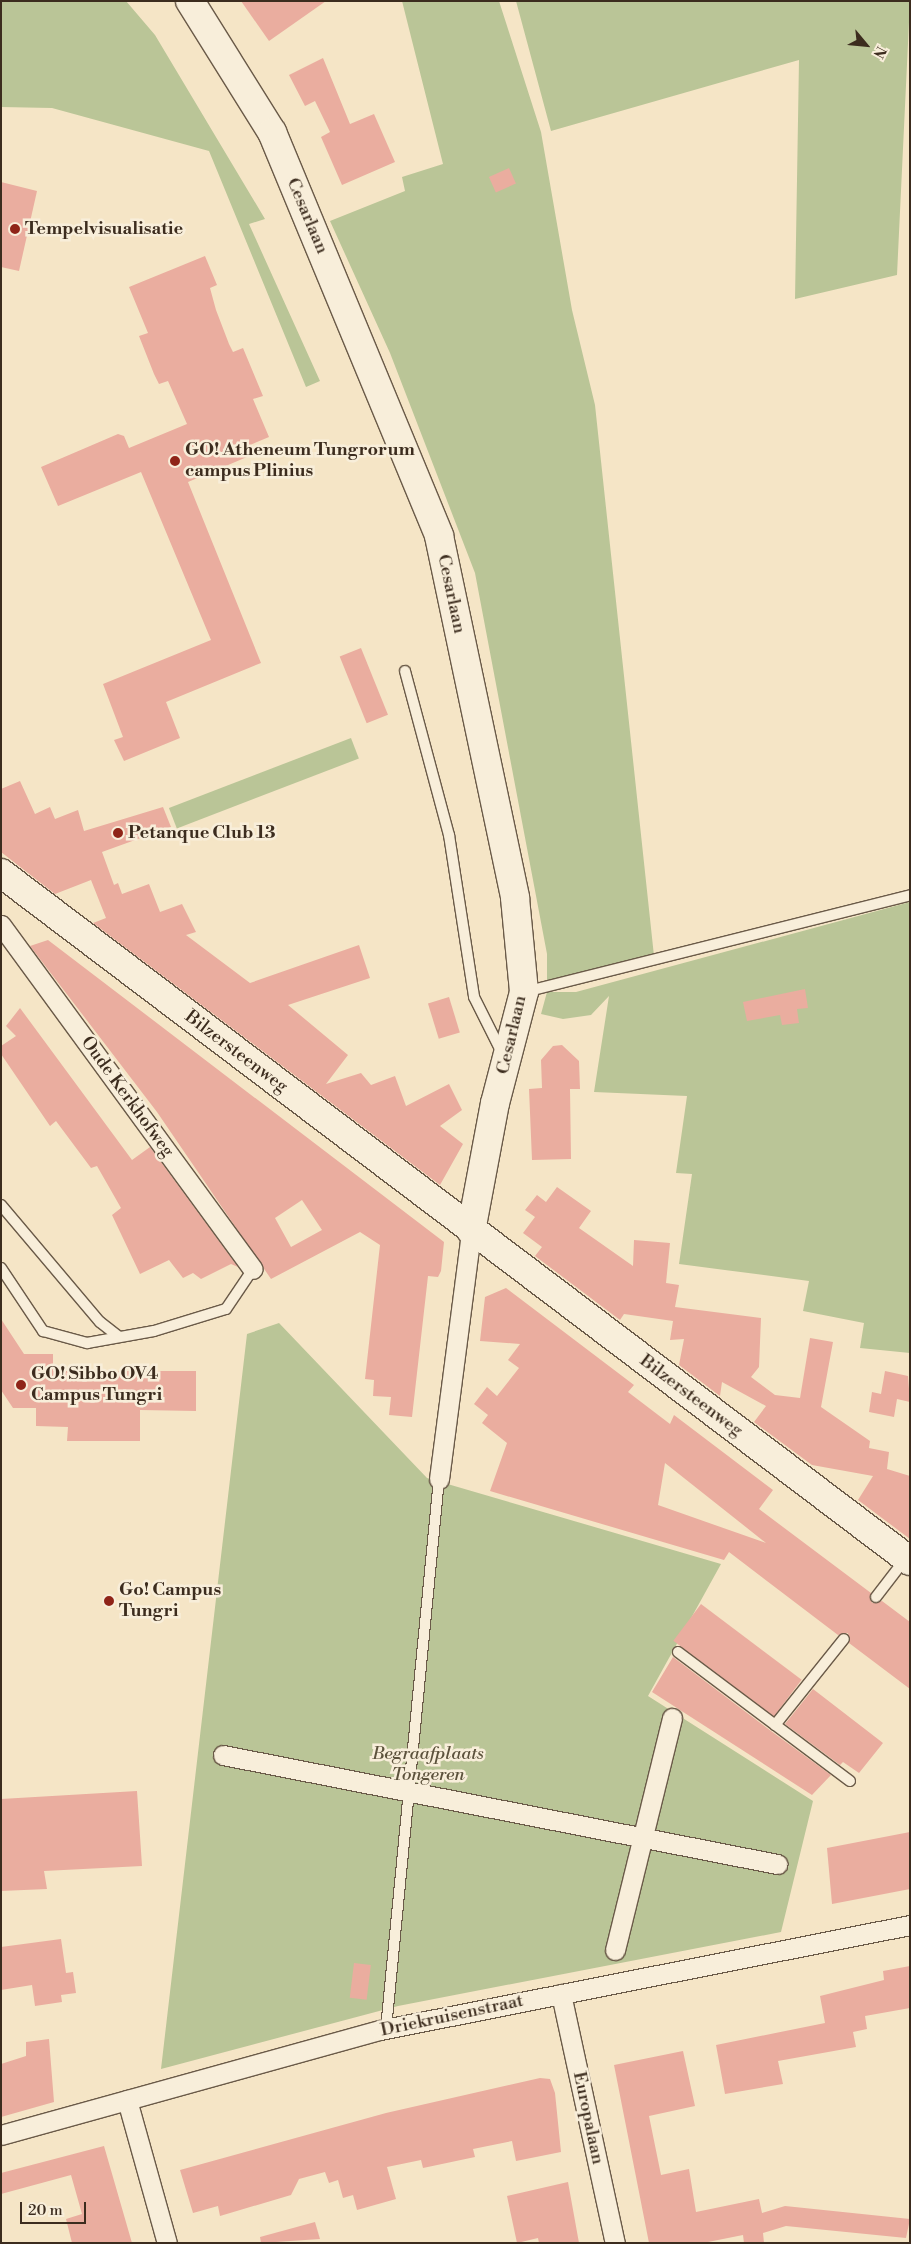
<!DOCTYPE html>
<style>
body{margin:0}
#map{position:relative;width:911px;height:2244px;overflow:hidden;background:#f5e5c6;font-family:"Libre Bodoni",serif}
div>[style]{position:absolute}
.green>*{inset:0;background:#bac597;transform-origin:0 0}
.building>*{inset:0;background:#eaad9f;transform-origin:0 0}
.roads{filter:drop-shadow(1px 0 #6a5a48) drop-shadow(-1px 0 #6a5a48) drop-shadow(0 1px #6a5a48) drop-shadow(0 -1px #6a5a48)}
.lane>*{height:10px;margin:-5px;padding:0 5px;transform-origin:5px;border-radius:5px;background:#f8eeda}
.street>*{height:19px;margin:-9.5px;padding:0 9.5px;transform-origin:9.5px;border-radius:9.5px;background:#f8eeda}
.secondary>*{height:28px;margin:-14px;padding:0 14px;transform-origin:14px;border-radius:14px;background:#f8eeda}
.dots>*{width:14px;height:14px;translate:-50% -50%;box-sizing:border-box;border:2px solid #f8eeda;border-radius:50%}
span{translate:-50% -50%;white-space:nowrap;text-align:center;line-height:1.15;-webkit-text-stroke:5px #f8eeda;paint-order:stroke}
.street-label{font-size:18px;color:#3c2c1e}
.poi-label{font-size:18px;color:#3c2c1e;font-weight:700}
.left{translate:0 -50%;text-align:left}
.park-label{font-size:18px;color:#5c523c;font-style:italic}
.frame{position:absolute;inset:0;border:2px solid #3c2c1e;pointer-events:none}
.north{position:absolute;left:841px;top:20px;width:50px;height:50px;-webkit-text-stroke:4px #f8eeda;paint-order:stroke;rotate:118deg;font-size:14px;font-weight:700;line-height:20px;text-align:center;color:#3c2c1e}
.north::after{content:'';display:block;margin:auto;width:18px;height:22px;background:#3c2c1e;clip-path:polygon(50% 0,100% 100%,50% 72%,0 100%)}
.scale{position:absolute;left:20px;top:2202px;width:66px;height:22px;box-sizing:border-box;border:2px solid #3c2c1e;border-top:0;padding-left:6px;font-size:15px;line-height:18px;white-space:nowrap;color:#3c2c1e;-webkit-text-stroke:4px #f8eeda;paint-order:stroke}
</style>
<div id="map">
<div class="green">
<i style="clip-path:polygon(1px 1px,126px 1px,155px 35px,265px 219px,249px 224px,320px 381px,306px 387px,209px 151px,52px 108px,1px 107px)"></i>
<i style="clip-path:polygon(402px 1px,499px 1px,541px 132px,572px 310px,595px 405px,654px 956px,547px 983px,547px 954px,475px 573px,390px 353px,330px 221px,405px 191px,402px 177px,443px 164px)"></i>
<i style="clip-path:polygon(516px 1px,910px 1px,897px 275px,795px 299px,799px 60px,551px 131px)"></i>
<i style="left:351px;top:738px;width:22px;height:195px;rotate:69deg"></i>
<i style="clip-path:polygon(910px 902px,910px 1353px,860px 1348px,864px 1323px,803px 1311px,809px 1281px,679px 1264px,692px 1174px,676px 1173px,687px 1096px,594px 1092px,609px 996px,591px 1015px,563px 1019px,541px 1014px,547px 992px,576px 992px)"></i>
<i style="clip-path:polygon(279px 1323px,427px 1478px,721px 1564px,648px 1696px,813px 1801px,781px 1932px,398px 2006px,161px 2069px,247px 1334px)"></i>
</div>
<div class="building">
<i style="clip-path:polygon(241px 1px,326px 1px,269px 41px)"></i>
<i style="clip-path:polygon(323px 58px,350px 124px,374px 114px,395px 162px,342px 185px,321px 137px,330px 132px,315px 101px,305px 106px,289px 75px)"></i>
<i style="left:509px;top:168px;width:17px;height:22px;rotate:66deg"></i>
<i style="clip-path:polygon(1px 182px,37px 191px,19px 271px,1px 267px)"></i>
<i style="clip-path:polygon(205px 256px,217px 285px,210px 288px,216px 310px,229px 344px,233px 352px,243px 348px,263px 396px,253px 399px,269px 437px,250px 445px,254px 454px,188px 482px,261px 663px,166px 702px,180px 738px,124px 761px,114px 740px,123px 737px,103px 684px,211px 640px,141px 472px,58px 506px,41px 467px,118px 434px,124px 436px,129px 448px,187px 424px,168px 381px,159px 384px,154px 374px,139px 336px,148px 333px,129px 287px)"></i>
<i style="left:361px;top:648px;width:72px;height:23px;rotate:68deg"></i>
<i style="clip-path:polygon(20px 781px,35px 814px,50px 807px,55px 819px,78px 810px,84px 831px,163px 807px,171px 827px,102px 852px,114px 885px,118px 883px,122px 894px,149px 884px,160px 912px,182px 904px,196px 932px,186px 935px,250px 983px,359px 945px,370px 978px,288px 1005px,348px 1055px,326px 1084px,361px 1073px,371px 1085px,395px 1076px,406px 1106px,449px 1084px,462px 1110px,440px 1126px,463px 1144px,440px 1185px,93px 923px,106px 918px,91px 880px,55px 894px,1px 852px,1px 789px)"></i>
<i style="clip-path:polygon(evenodd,48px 940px,444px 1242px,441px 1271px,438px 1277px,428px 1276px,412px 1417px,389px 1415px,391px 1397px,373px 1396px,374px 1380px,365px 1379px,380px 1245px,360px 1232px,271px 1279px,157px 1112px,30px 946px,48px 940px,302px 1200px,322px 1230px,291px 1247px,275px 1218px,302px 1200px)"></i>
<i style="clip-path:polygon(805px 989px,808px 1008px,797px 1009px,799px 1023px,782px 1025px,780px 1015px,747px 1021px,743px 1002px)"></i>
<i style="left:449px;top:997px;width:37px;height:22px;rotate:73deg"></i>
<i style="clip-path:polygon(20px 1008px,132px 1160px,150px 1147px,238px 1267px,231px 1264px,201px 1279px,193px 1273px,183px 1278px,169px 1260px,140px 1274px,112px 1215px,121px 1208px,97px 1166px,91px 1168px,56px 1121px,50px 1126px,1px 1054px,1px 1046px,16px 1036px,6px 1026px)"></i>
<i style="clip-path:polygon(562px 1045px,579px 1061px,580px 1089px,570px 1089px,571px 1159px,532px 1160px,529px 1089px,542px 1088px,541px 1060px,553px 1046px)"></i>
<i style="clip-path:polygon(557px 1187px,591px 1211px,579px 1228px,633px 1266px,634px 1240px,670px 1243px,666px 1283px,679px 1285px,675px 1307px,761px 1318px,759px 1367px,751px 1377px,775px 1395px,800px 1398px,810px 1338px,833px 1342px,821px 1407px,870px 1441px,869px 1448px,889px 1452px,887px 1469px,910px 1476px,910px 1539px,858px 1500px,873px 1476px,812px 1465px,754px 1422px,766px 1406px,722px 1382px,720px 1396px,679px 1365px,684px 1339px,670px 1340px,673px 1321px,624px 1314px,620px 1320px,535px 1256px,542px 1247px,523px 1233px,535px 1217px,525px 1210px,537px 1195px,546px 1202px)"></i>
<i style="clip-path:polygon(evenodd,506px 1288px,634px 1385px,628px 1392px,670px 1424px,674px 1415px,773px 1490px,759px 1509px,871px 1593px,872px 1603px,882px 1601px,910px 1622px,910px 1689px,849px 1643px,848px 1633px,838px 1635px,729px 1552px,724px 1560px,490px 1491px,507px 1443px,482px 1423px,488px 1415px,474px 1404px,487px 1387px,497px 1396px,519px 1368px,508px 1360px,520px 1344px,480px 1341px,485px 1297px,506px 1288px,665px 1463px,766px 1543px,658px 1505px,665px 1463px)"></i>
<i style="clip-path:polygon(1px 1319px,24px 1354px,53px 1354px,53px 1371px,196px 1371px,196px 1411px,140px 1410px,140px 1441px,67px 1441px,68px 1427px,36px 1426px,36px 1408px,13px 1408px,1px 1390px)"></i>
<i style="clip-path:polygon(885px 1371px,908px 1376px,910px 1402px,897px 1399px,894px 1417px,869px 1412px,872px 1392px,881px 1394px)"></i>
<i style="left:701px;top:1604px;width:126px;height:46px;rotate:37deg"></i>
<i style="clip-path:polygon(673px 1657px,771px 1731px,831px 1775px,812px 1795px,652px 1692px)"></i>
<i style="clip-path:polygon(813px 1689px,883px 1743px,859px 1773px,843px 1762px,840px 1765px,785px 1724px)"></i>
<i style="clip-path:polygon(137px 1791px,142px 1866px,44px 1871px,47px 1889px,1px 1891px,1px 1799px)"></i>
<i style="clip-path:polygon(910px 1832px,910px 1889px,832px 1904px,827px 1848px)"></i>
<i style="clip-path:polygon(61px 1939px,66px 1973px,73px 1972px,76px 1993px,61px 1995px,62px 2002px,35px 2006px,32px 1985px,1px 1990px,1px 1947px)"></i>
<i style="left:354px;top:1963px;width:17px;height:35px;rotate:7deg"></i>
<i style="clip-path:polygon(910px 1966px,910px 2008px,865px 2016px,867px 2029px,853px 2032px,856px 2047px,778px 2061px,783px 2084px,725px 2094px,716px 2045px,825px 2023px,820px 1996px,884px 1980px,883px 1971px)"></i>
<i style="clip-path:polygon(49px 2039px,54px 2102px,1px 2117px,1px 2064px,26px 2056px,26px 2042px)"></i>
<i style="clip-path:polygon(683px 2051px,695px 2106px,649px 2116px,661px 2175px,689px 2169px,696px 2212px,759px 2199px,762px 2213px,785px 2206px,910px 2219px,906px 2238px,786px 2226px,763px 2233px,764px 2243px,744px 2243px,743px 2235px,703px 2243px,649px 2243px,614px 2065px)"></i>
<i style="clip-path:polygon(540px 2078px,550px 2079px,555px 2093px,561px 2152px,516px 2161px,512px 2141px,473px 2149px,475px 2157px,423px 2168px,421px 2160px,387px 2167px,396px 2199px,357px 2210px,353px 2195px,343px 2198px,338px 2180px,329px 2183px,325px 2172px,299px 2179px,291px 2195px,220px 2216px,218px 2206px,193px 2213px,180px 2170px,386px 2113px)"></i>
<i style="clip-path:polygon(104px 2146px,132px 2243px,72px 2243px,66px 2219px,82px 2214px,71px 2175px,1px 2194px,1px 2173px)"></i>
<i style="clip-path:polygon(568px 2182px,579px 2243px,539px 2243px,538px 2238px,517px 2243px,507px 2196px)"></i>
<i style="clip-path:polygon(315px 2222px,320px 2239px,261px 2243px,260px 2237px)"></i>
</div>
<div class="roads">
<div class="lane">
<i style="left:405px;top:671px;width:170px;rotate:75deg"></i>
<i style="left:449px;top:835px;width:164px;rotate:81.2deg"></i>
<i style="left:474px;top:997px;width:63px;rotate:63.4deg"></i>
<i style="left:525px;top:992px;width:397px;rotate:-14.1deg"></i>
<i style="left:1px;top:1205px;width:153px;rotate:49.8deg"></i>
<i style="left:100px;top:1322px;width:24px;rotate:38deg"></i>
<i style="left:1px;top:1268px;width:76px;rotate:56.3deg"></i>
<i style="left:43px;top:1331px;width:46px;rotate:15.3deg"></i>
<i style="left:87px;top:1343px;width:68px;rotate:-10.2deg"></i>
<i style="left:154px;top:1331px;width:75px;rotate:-17deg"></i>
<i style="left:226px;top:1309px;width:48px;rotate:-56deg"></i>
<i style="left:876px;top:1597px;width:49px;rotate:-52.4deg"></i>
<i style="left:678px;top:1652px;width:215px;rotate:36.9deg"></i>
<i style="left:775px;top:1725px;width:110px;rotate:-51.3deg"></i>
<i style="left:386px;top:2029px;width:553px;rotate:-84.5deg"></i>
</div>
<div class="street">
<i style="left:1px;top:925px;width:426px;rotate:53.8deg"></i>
<i style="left:439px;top:1479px;width:250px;rotate:-82.6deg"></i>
<i style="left:223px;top:1755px;width:565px;rotate:11.13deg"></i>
<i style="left:615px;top:1950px;width:239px;rotate:-76.2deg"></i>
<i style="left:561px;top:1994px;width:255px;rotate:77.8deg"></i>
<i style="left:127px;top:2100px;width:148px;rotate:74.4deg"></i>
<i style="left:1px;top:2135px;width:393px;rotate:-15.5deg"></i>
<i style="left:380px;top:2030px;width:540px;rotate:-11.21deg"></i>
</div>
<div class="secondary">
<i style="left:190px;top:1px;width:155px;rotate:58deg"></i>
<i style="left:272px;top:132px;width:437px;rotate:67.5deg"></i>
<i style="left:439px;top:536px;width:370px;rotate:78.1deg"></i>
<i style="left:515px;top:898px;width:94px;rotate:84.5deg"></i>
<i style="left:524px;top:992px;width:115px;rotate:104.6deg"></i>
<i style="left:495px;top:1103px;width:130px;rotate:100.6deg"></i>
<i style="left:1px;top:873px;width:1140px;rotate:37.12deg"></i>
</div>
</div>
<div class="dots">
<i style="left:15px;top:229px;background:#8f2418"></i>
<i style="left:175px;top:461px;background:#8f2418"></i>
<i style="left:118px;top:833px;background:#8f2418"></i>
<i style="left:21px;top:1385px;background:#8f2418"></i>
<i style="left:109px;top:1601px;background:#8f2418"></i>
</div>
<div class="street-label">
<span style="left:307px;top:216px;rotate:67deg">Cesarlaan</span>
<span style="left:451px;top:594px;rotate:78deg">Cesarlaan</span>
<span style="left:512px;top:1035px;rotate:-77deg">Cesarlaan</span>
<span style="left:236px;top:1052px;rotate:37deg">Bilzersteenweg</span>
<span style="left:127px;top:1097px;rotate:54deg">Oude Kerkhofweg</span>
<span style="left:691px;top:1396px;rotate:37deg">Bilzersteenweg</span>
<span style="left:452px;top:2016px;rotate:-12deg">Driekruisenstraat</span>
<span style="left:588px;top:2118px;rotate:78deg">Europalaan</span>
</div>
<div class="poi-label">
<span class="left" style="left:25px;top:229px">Tempelvisualisatie</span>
<span class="left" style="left:185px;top:461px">GO! Atheneum Tungrorum<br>campus Plinius</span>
<span class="left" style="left:128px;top:833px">Petanque Club 13</span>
<span class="left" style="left:31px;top:1385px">GO! Sibbo OV4<br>Campus Tungri</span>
<span class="left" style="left:119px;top:1601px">Go! Campus<br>Tungri</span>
</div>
<div class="park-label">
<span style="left:428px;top:1765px">Begraafplaats<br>Tongeren</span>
</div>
<div class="frame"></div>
<div class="north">N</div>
<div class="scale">20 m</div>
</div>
